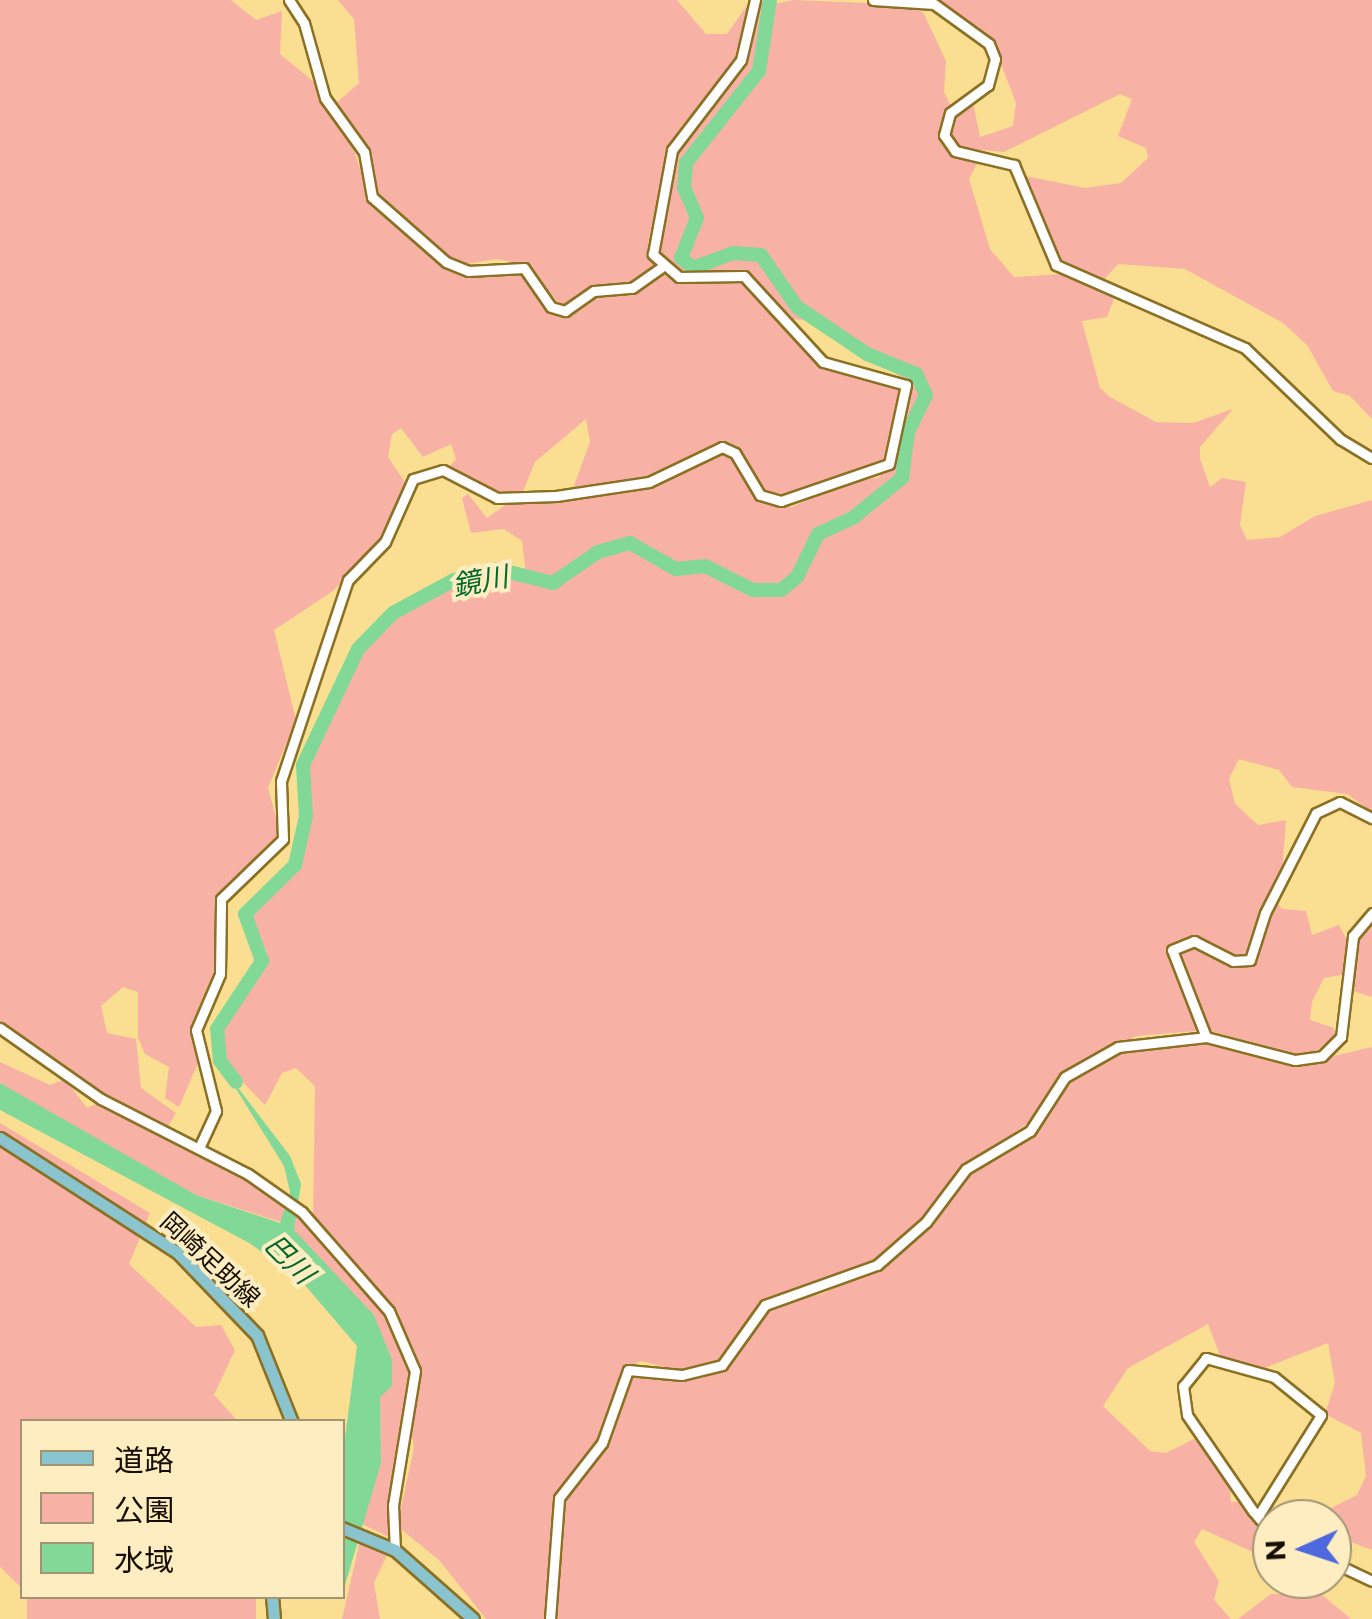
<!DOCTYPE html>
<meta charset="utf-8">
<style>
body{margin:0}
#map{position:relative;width:1372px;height:1619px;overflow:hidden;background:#fade92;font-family:Commissioner,"Noto Sans JP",sans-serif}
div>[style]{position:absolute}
.green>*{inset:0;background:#f8b2a5;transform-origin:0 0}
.water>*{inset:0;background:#82d896}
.river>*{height:14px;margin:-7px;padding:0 7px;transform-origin:7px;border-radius:7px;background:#82d896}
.roads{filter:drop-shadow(2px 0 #8b7123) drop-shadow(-2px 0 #8b7123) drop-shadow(0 2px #8b7123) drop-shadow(0 -2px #8b7123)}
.minor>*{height:9px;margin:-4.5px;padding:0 4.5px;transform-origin:4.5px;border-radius:4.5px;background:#fff}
.major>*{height:11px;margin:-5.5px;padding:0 5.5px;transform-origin:5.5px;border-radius:5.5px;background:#8ac4ce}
span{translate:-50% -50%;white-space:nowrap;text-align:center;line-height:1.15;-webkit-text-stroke:8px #fdedc1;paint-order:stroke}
.street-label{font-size:25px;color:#160e00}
.water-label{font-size:28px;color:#036a2f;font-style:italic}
.legend{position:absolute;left:20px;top:1419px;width:325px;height:180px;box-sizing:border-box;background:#fdedc1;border:2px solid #a19474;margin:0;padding:12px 18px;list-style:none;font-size:30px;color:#160e00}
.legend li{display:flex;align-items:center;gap:20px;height:50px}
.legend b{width:50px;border:2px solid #a19474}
.north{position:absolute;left:1252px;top:1499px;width:100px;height:100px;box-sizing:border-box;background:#fdedc1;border:2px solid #a19474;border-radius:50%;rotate:267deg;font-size:28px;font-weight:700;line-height:40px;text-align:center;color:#160e00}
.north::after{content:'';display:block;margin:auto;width:35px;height:45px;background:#4e68dd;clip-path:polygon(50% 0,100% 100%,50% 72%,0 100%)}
</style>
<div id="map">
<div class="green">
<i style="clip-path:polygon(0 0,231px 0,256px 20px,282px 11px,280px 54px,315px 83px,349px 134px,372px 206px,456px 272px,522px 272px,545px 306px,563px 316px,595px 295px,637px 292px,662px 274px,678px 282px,739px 279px,759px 291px,818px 364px,901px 387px,886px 461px,791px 496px,760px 489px,737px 448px,723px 442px,648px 479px,572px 491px,590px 442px,586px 419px,535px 462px,523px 491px,508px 495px,448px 468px,456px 459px,451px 444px,423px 457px,401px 428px,392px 434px,388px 457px,406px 484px,385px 535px,333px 591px,274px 630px,296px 720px,268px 788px,280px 832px,219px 894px,218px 962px,193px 1021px,199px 1061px,179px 1107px,165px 1098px,169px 1067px,145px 1054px,138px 1038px,138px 992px,123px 987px,101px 1006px,107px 1033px,136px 1039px,141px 1088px,176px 1113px,167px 1128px,102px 1096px,0 1023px)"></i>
<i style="clip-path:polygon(338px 0,677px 0,706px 34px,727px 34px,748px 4px,737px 57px,666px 153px,648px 244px,655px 267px,635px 282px,592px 287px,562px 307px,528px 265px,497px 259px,460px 265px,381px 205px,363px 139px,333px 106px,359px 83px,354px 19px)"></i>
<i style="clip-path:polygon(759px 0,767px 0,766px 34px,774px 4px,794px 0,914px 5px,924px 14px,946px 61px,944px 92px,951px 106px,939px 136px,951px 154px,979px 160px,969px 179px,990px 249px,1014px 277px,1062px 274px,1115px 296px,1107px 317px,1082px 321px,1100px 388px,1110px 397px,1156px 422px,1193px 423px,1233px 409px,1200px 447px,1200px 459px,1210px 487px,1222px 478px,1246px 482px,1240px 525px,1247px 540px,1280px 537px,1315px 516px,1372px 500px,1372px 812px,1347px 794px,1292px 787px,1279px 770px,1239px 759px,1229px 779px,1235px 804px,1258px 825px,1286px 820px,1282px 873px,1249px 958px,1238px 961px,1190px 938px,1170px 950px,1173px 970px,1194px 999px,1196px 1031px,1137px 1036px,1066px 1071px,1033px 1119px,959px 1172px,923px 1219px,873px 1263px,764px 1302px,722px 1361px,681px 1371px,641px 1361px,623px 1369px,600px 1438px,557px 1497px,546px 1619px,486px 1619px,439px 1560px,397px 1526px,414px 1448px,409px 1416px,419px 1367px,393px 1310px,313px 1219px,315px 1086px,296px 1068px,282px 1073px,265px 1105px,223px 1062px,220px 1028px,233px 1000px,262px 974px,267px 952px,249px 915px,298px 867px,309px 811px,305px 765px,360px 650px,395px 615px,455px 583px,526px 574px,522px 541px,504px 529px,471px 533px,462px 498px,468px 494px,487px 518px,508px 503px,650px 486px,720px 451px,734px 458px,758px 499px,792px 507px,851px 480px,878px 478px,895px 461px,909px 383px,825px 322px,793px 319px,750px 274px,681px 274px,656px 252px,669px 165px,742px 64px)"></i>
<i style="clip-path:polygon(931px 0,1372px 0,1372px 419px,1350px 396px,1333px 391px,1307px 345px,1283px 323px,1185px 269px,1118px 264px,1102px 282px,1064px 266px,1048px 245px,1025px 176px,1085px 188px,1121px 183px,1148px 158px,1146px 148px,1118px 136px,1132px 99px,1120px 94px,1004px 152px,960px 148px,949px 135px,955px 115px,973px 103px,980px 137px,1013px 126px,1016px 103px,992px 41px)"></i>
<i style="clip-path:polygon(1275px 900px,1282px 909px,1306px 911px,1312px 935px,1339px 925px,1347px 940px,1345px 974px,1324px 978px,1312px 1002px,1310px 1020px,1334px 1028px,1335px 1036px,1308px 1057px,1210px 1031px,1174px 952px,1190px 943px,1248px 964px)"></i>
<i style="clip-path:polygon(1372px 922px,1372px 997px,1353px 991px,1356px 940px)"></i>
<i style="clip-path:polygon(1200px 1041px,1300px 1064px,1372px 1047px,1372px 1550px,1332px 1535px,1332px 1519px,1309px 1519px,1357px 1495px,1366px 1476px,1361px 1433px,1325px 1414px,1335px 1383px,1328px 1343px,1259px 1370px,1221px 1358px,1208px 1324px,1128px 1368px,1103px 1406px,1150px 1451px,1166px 1453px,1198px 1437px,1230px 1485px,1231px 1502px,1242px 1502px,1272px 1532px,1272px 1547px,1255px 1553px,1202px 1529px,1194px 1542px,1219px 1581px,1214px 1600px,1231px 1619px,553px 1619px,563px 1498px,597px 1455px,631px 1372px,682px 1378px,721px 1370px,767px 1307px,822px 1294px,890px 1260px,967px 1173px,1035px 1133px,1065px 1081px,1125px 1048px)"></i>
<i style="clip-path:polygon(0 1062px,50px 1085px,65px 1079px,87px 1108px,100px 1102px,247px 1178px,286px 1206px,281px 1222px,196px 1195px,51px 1117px,0 1083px)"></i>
<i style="clip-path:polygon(0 1123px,150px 1213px,129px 1264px,196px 1327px,221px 1325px,235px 1350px,214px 1395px,238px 1421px,22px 1422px,22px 1588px,0 1567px)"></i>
<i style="clip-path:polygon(294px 1211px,386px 1313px,411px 1372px,391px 1538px,360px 1523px,381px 1463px,380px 1397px,392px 1368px,374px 1315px,305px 1246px,294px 1230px)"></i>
<i style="clip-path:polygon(360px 1541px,387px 1555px,374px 1583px,380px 1619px,342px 1619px)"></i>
<i style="clip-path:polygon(1271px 1594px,1321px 1594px,1351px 1619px,1238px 1619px)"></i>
<i style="left:27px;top:1597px;width:229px;height:24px"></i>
</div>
<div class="water">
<i style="clip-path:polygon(223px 1068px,290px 1156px,301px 1184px,294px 1230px,374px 1315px,392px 1360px,392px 1386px,380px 1397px,381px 1463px,343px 1592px,342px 1461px,357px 1346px,304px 1284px,251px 1244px,0 1110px,0 1083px,196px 1195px,280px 1223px,290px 1192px,284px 1166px)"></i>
</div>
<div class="river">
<i style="left:236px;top:1082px;width:26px;rotate:-127deg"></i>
<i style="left:220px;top:1061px;width:32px;rotate:-95deg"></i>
<i style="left:217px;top:1029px;width:82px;rotate:-56.5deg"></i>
<i style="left:262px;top:961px;width:50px;rotate:-109.9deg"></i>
<i style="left:245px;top:914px;width:70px;rotate:-44.4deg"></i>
<i style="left:295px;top:865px;width:50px;rotate:-77.3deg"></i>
<i style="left:306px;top:816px;width:51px;rotate:-93.4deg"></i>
<i style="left:303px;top:765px;width:128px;rotate:-64.6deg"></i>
<i style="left:358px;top:649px;width:50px;rotate:-45.8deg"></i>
<i style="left:393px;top:613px;width:69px;rotate:-28.4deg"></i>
<i style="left:454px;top:580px;width:44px;rotate:-14.3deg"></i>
<i style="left:497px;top:569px;width:58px;rotate:14deg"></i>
<i style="left:553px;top:583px;width:55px;rotate:-34.6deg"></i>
<i style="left:598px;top:552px;width:33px;rotate:-16deg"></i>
<i style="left:630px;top:543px;width:53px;rotate:29.5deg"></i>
<i style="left:676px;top:569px;width:29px;rotate:-6deg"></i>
<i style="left:705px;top:566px;width:54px;rotate:26.6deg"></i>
<i style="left:753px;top:590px;width:28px"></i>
<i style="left:781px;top:590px;width:21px;rotate:-39deg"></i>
<i style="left:797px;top:577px;width:48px;rotate:-64deg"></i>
<i style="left:818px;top:534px;width:40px;rotate:-25deg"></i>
<i style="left:854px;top:517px;width:62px;rotate:-39.1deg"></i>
<i style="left:902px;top:478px;width:46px;rotate:-82.6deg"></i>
<i style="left:908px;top:432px;width:41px;rotate:-64.1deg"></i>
<i style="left:926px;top:395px;width:23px;rotate:-115deg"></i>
<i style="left:916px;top:374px;width:53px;rotate:-157.8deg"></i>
<i style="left:867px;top:354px;width:84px;rotate:-146.1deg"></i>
<i style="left:797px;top:307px;width:63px;rotate:-124.7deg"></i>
<i style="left:761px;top:255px;width:28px;rotate:-176deg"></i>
<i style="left:733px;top:253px;width:43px;rotate:159.4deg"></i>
<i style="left:693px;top:268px;width:16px;rotate:-140deg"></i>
<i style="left:681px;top:258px;width:43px;rotate:-68.2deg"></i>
<i style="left:697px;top:218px;width:33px;rotate:-113deg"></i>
<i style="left:684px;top:188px;width:25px;rotate:-85deg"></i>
<i style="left:686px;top:163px;width:117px;rotate:-51.6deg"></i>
<i style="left:759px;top:71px;width:72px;rotate:-81.2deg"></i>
</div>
<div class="roads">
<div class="minor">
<i style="left:289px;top:0;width:27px;rotate:57deg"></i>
<i style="left:304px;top:23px;width:78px;rotate:74.4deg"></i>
<i style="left:325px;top:98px;width:67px;rotate:54.2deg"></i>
<i style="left:364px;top:152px;width:46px;rotate:79.9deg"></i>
<i style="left:372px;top:197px;width:98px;rotate:41.3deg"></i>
<i style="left:446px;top:262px;width:24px;rotate:22deg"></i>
<i style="left:468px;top:271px;width:56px;rotate:-3.1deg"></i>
<i style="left:524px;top:268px;width:47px;rotate:55.3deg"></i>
<i style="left:551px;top:307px;width:15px;rotate:16deg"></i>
<i style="left:565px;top:311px;width:35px;rotate:-35deg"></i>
<i style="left:594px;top:291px;width:38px;rotate:-5deg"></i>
<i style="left:632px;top:288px;width:35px;rotate:-35deg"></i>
<i style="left:873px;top:0;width:61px;rotate:3.8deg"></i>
<i style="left:934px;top:4px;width:68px;rotate:36deg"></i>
<i style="left:989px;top:44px;width:16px;rotate:68deg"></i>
<i style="left:995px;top:59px;width:27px;rotate:105deg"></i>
<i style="left:988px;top:85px;width:47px;rotate:143.6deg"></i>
<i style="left:950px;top:113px;width:23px;rotate:105deg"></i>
<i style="left:944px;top:135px;width:19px;rotate:55deg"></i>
<i style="left:955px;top:151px;width:61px;rotate:13.3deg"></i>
<i style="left:1014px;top:165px;width:108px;rotate:67.2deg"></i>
<i style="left:1056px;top:265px;width:206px;rotate:23.7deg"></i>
<i style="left:1245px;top:348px;width:132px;rotate:43.8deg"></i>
<i style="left:1340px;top:439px;width:37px;rotate:31deg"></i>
<i style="left:0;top:1028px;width:123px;rotate:35.1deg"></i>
<i style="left:101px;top:1099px;width:165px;rotate:27deg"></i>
<i style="left:248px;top:1174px;width:66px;rotate:35.1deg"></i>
<i style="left:302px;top:1212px;width:132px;rotate:48.7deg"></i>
<i style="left:389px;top:1311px;width:65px;rotate:66.6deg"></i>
<i style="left:415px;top:1371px;width:136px;rotate:99.3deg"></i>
<i style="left:393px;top:1505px;width:45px;rotate:87.5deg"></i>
<i style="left:1206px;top:1037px;width:93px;rotate:-111.3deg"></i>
<i style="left:1172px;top:950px;width:24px;rotate:-22deg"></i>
<i style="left:1194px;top:941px;width:44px;rotate:27.1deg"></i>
<i style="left:1233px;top:961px;width:17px;rotate:-3deg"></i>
<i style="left:1250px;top:960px;width:49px;rotate:-72.3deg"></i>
<i style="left:1265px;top:913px;width:112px;rotate:-63deg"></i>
<i style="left:1316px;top:813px;width:26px;rotate:-25deg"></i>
<i style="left:1340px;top:802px;width:36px;rotate:27deg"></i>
<i style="left:199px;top:1148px;width:41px;rotate:-65.3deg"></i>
<i style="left:216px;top:1111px;width:83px;rotate:-103.9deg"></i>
<i style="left:196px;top:1030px;width:61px;rotate:-66.8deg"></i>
<i style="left:220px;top:974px;width:75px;rotate:-89.2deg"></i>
<i style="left:221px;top:899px;width:86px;rotate:-44.1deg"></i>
<i style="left:283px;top:839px;width:58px;rotate:-92deg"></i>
<i style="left:281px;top:781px;width:212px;rotate:-71.6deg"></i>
<i style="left:348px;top:580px;width:53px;rotate:-45.8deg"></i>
<i style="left:385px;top:542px;width:69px;rotate:-66deg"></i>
<i style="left:413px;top:479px;width:31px;rotate:-17deg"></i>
<i style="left:443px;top:470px;width:61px;rotate:27.4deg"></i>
<i style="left:497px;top:498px;width:59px;rotate:-1.9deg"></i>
<i style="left:556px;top:496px;width:94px;rotate:-8.6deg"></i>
<i style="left:649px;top:482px;width:81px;rotate:-25.6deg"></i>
<i style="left:722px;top:447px;width:14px;rotate:25deg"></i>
<i style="left:735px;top:453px;width:49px;rotate:59.2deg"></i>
<i style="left:760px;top:495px;width:22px;rotate:16deg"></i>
<i style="left:781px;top:501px;width:114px;rotate:-18.9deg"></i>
<i style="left:889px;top:464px;width:81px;rotate:-77.9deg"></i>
<i style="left:906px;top:385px;width:86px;rotate:-164.5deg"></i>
<i style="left:823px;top:362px;width:117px;rotate:-132.6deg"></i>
<i style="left:744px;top:276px;width:65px;rotate:179.1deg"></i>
<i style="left:679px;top:277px;width:35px;rotate:-139deg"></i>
<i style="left:653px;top:254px;width:106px;rotate:-79.6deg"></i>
<i style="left:672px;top:150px;width:113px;rotate:-52.5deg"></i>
<i style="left:741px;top:60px;width:62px;rotate:-76.9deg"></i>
<i style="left:1258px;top:1516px;width:119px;rotate:-58deg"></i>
<i style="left:1321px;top:1415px;width:60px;rotate:-141deg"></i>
<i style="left:1274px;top:1377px;width:71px;rotate:-164.4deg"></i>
<i style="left:1206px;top:1358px;width:36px;rotate:129deg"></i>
<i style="left:1183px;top:1386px;width:29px;rotate:82deg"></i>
<i style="left:1187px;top:1415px;width:116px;rotate:55.5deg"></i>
<i style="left:1253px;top:1511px;width:11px;rotate:49deg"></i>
<i style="left:1260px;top:1519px;width:16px;rotate:40deg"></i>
<i style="left:1332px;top:1562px;width:44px;rotate:25.4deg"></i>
<i style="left:550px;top:1619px;width:121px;rotate:-85.7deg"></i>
<i style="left:559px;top:1498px;width:70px;rotate:-52deg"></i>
<i style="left:602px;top:1443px;width:77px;rotate:-70.4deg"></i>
<i style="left:628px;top:1370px;width:54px;rotate:5.3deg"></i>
<i style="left:682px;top:1375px;width:41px;rotate:-14deg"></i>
<i style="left:722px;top:1365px;width:74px;rotate:-54.4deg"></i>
<i style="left:765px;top:1305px;width:119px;rotate:-19.7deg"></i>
<i style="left:877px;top:1265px;width:65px;rotate:-41.3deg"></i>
<i style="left:926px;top:1222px;width:66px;rotate:-53deg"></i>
<i style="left:966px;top:1169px;width:74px;rotate:-30.7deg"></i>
<i style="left:1030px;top:1131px;width:64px;rotate:-57.1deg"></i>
<i style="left:1065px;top:1077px;width:61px;rotate:-29.5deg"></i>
<i style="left:1118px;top:1047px;width:89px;rotate:-6.5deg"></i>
<i style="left:1206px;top:1037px;width:92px;rotate:14.5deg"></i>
<i style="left:1295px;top:1060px;width:27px;rotate:-8deg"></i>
<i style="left:1322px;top:1056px;width:27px;rotate:-45deg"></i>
<i style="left:1341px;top:1037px;width:102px;rotate:-83.2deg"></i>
<i style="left:1353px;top:936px;width:30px;rotate:-50deg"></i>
</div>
<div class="major">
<i style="left:0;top:1138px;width:211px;rotate:32.8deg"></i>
<i style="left:177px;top:1252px;width:115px;rotate:46.1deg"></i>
<i style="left:257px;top:1335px;width:94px;rotate:68.1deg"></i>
<i style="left:342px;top:1528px;width:57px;rotate:22.5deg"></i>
<i style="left:395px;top:1550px;width:104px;rotate:41.5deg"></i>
<i style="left:272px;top:1596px;width:23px;rotate:85deg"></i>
</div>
</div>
<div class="street-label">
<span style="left:211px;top:1259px;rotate:43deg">岡崎足助線</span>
</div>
<div class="water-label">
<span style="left:480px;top:580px;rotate:-11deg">鏡川</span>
<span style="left:290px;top:1258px;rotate:45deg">巴川</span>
</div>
<ul class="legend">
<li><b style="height:12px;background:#8ac4ce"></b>道路</li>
<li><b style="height:28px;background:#f8b2a5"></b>公園</li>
<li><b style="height:28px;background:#82d896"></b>水域</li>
</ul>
<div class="north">N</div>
</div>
